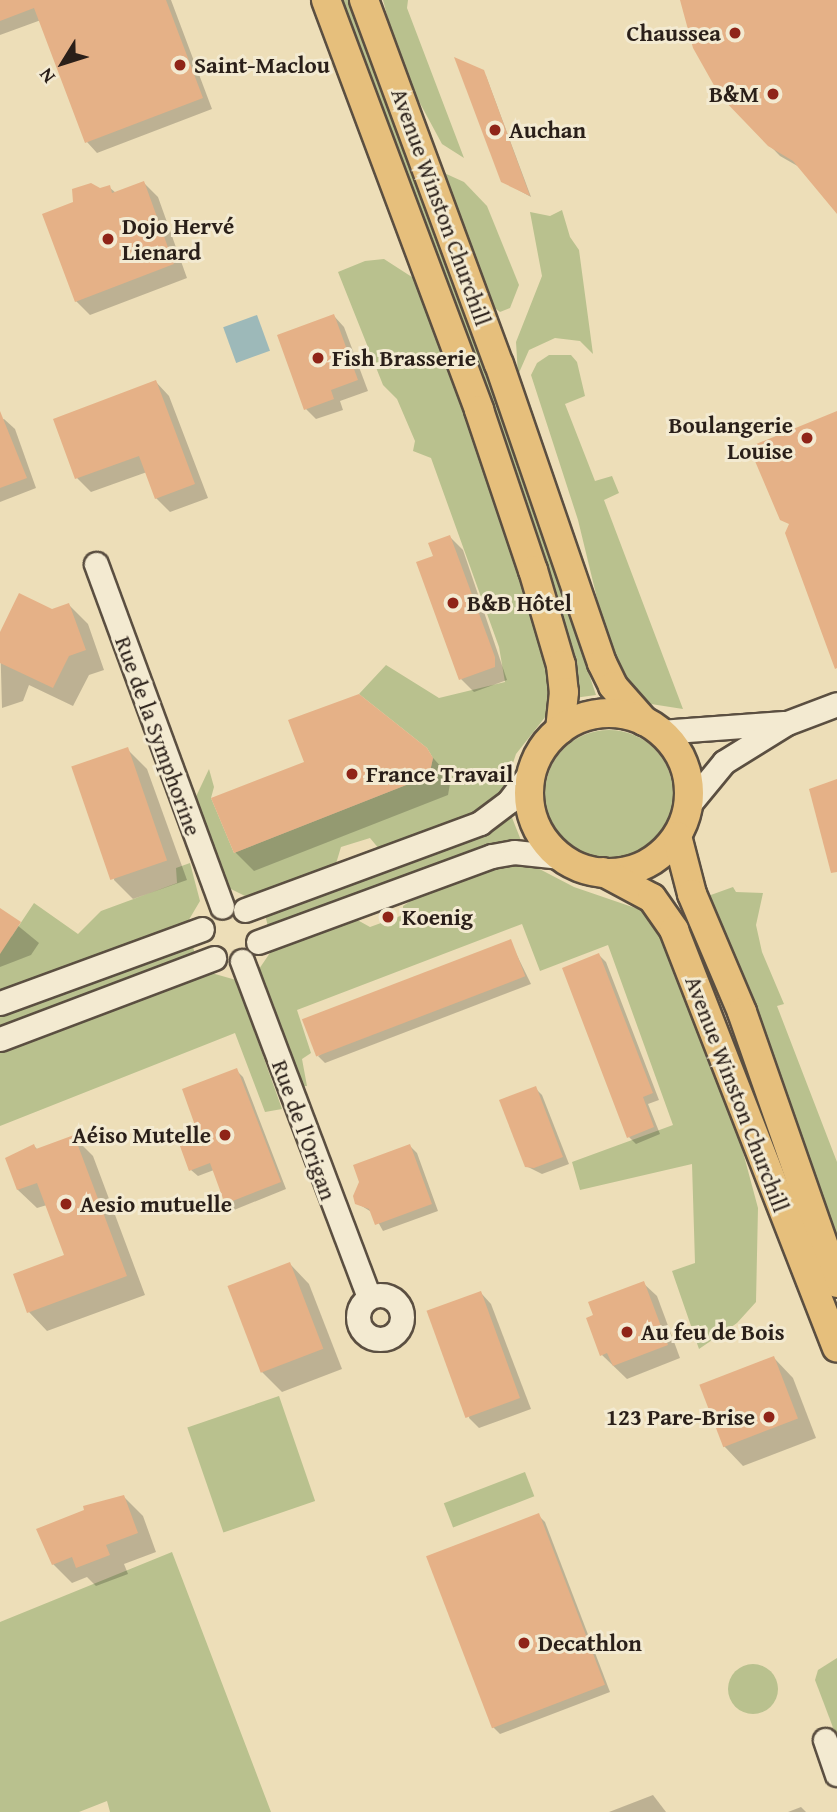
<!DOCTYPE html>
<meta charset="utf-8">
<style>
body{margin:0}
#map{position:relative;width:837px;height:1812px;overflow:hidden;background:#eddeb8;font-family:"Gentium Book Plus",serif}
div>[style]{position:absolute}
.green>*{inset:0;background:#b9c18e;transform-origin:0 0}
.round{border-radius:50%}
.water>*{inset:0;background:#9db9b9;transform-origin:0 0}
.shadow>*{inset:0;background:#0003}
.building>*{inset:0;background:#e5b187;transform-origin:0 0}
.roads{filter:drop-shadow(2px 0 #5b4f41) drop-shadow(-2px 0 #5b4f41) drop-shadow(0 2px #5b4f41) drop-shadow(0 -2px #5b4f41)}
.minor>*{height:23px;margin:-11.5px;padding:0 11.5px;transform-origin:11.5px;border-radius:11.5px;background:#f3ead1}
.minor>.ring{margin:-11.5px;padding:0;box-sizing:content-box;background:none;border:23px solid #f3ead1;border-radius:50%}
.major>*{height:28px;margin:-14px;padding:0 14px;transform-origin:14px;border-radius:14px;background:#e6bf7c}
.major>.ring{margin:-14px;padding:0;box-sizing:content-box;background:none;border:28px solid #e6bf7c;border-radius:50%}
.dots>*{width:19px;height:19px;translate:-50% -50%;box-sizing:border-box;border:4px solid #f3ead1;border-radius:50%}
span{translate:-50% -50%;white-space:nowrap;text-align:center;line-height:1.15;-webkit-text-stroke:6px #f3ead1;paint-order:stroke}
.poi-label{font-size:23px;color:#2a1f19;font-weight:700}
.right{translate:-100% -50%;text-align:right}
.left{translate:0 -50%;text-align:left}
.street-label{font-size:23px;color:#2a1f19}
.north{position:absolute;left:28px;top:28px;width:70px;height:70px;-webkit-text-stroke:5px #f3ead1;paint-order:stroke;rotate:232deg;font-size:19px;font-weight:700;line-height:28px;text-align:center;color:#2a1f19}
.north::after{content:'';display:block;margin:auto;width:24px;height:32px;background:#2a1f19;clip-path:polygon(50% 0,100% 100%,50% 72%,0 100%)}
</style>
<div id="map">
<div class="green">
<i style="clip-path:polygon(339px 0,350px 0,489px 372px,596px 695px,574px 698px,563px 623px,531px 520px)"></i>
<i style="clip-path:polygon(383px 0,408px 0,407px 8px,464px 158px,442px 144px,401px 68px)"></i>
<i style="clip-path:polygon(442px 172px,464px 182px,487px 206px,519px 285px,510px 308px,500px 312px,491px 305px)"></i>
<i style="clip-path:polygon(562px 210px,570px 237px,579px 250px,593px 354px,580px 341px,555px 338px,529px 350px,518px 375px,516px 342px,542px 276px,530px 212px,550px 216px)"></i>
<i style="clip-path:polygon(384px 259px,415px 279px,446px 346px,552px 673px,550px 711px,516px 754px,505px 787px,488px 812px,380px 850px,370px 838px,341px 847px,335px 867px,245px 896px,223px 885px,193px 803px,209px 769px,214px 787px,211px 798px,234px 853px,429px 776px,433px 758px,427px 748px,359px 694px,386px 665px,439px 698px,505px 682px,499px 647px,431px 458px,413px 451px,415px 441px,397px 399px,383px 385px,338px 272px,365px 261px)"></i>
<i style="clip-path:polygon(549px 355px,571px 355px,577px 362px,585px 396px,565px 404px,595px 481px,612px 476px,619px 493px,604px 500px,683px 709px,651px 704px,628px 684px,611px 656px,578px 520px,531px 375px,537px 363px)"></i>
<i class="round" style="left:545px;top:730px;width:128px;height:128px"></i>
<i style="clip-path:polygon(511px 815px,522px 843px,268px 927px,265px 914px,488px 831px)"></i>
<i style="clip-path:polygon(526px 862px,574px 887px,644px 911px,662px 934px,736px 1126px,758px 1208px,756px 1302px,737px 1323px,699px 1349px,672px 1271px,695px 1263px,692px 1164px,580px 1190px,572px 1162px,673px 1125px,608px 945px,540px 971px,522px 924px,297px 1010px,311px 1053px,302px 1059px,307px 1086px,299px 1086px,257px 972px,274px 947px,352px 917px,370px 927px,403px 915px,403px 906px,418px 896px,464px 875px)"></i>
<i style="clip-path:polygon(190px 863px,200px 901px,187px 923px,0 993px,0 941px,12px 936px,34px 903px,78px 934px,101px 911px,177px 883px,176px 868px)"></i>
<i style="clip-path:polygon(733px 887px,736px 892px,763px 893px,756px 925px,762px 952px,784px 1004px,777px 1006px,837px 1162px,837px 1250px,708px 896px)"></i>
<i style="clip-path:polygon(192px 942px,195px 955px,0 1026px,0 1014px)"></i>
<i style="clip-path:polygon(208px 972px,236px 980px,282px 1109px,265px 1112px,235px 1033px,0 1126px,0 1048px,94px 1017px)"></i>
<i style="left:279px;top:1396px;width:111px;height:97px;rotate:71deg"></i>
<i style="left:525px;top:1472px;width:26px;height:87px;rotate:69deg"></i>
<i style="clip-path:polygon(172px 1552px,271px 1812px,110px 1812px,107px 1801px,79px 1812px,0 1812px,0 1622px)"></i>
<i style="clip-path:polygon(837px 1658px,837px 1738px,815px 1680px,818px 1670px)"></i>
<i class="round" style="left:728px;top:1664px;width:50px;height:50px"></i>
</div>
<div class="water">
<i style="left:257px;top:315px;width:38px;height:36px;rotate:70deg"></i>
</div>
<div class="shadow">
<i style="clip-path:polygon(0 0,171px 0,212px 109px,97px 153px,87px 142px,41px 20px,0 35px)"></i>
<i style="clip-path:polygon(681px 0,837px 0,837px 213px,801px 168px,780px 156px,721px 95px,694px 47px)"></i>
<i style="clip-path:polygon(483px 72px,486px 76px,531px 197px,502px 181px)"></i>
<i style="clip-path:polygon(144px 183px,158px 197px,187px 278px,90px 315px,76px 301px,100px 190px,109px 187px,116px 193px)"></i>
<i style="clip-path:polygon(334px 316px,344px 327px,368px 391px,340px 401px,343px 410px,316px 419px,306px 409px)"></i>
<i style="clip-path:polygon(156px 382px,169px 396px,208px 498px,170px 512px,156px 498px,147px 472px,91px 492px,77px 478px,55px 420px)"></i>
<i style="clip-path:polygon(4px 419px,15px 429px,36px 488px,0 502px,0 420px)"></i>
<i style="clip-path:polygon(450px 537px,463px 550px,507px 680px,474px 692px,461px 679px,435px 557px)"></i>
<i style="clip-path:polygon(69px 605px,88px 624px,104px 670px,89px 675px,73px 706px,29px 685px,23px 701px,2px 708px,0 636px)"></i>
<i style="clip-path:polygon(127px 749px,147px 769px,187px 880px,133px 899px,114px 880px)"></i>
<i style="clip-path:polygon(426px 750px,451px 778px,448px 795px,254px 871px,235px 852px)"></i>
<i style="clip-path:polygon(0 911px,39px 943px,31px 955px,0 967px)"></i>
<i style="clip-path:polygon(510px 941px,531px 984px,325px 1063px,318px 1056px)"></i>
<i style="clip-path:polygon(599px 955px,606px 962px,659px 1100px,648px 1104px,660px 1134px,636px 1144px,629px 1137px)"></i>
<i style="clip-path:polygon(236px 1070px,243px 1077px,286px 1189px,234px 1210px,214px 1170px,198px 1176px,191px 1170px,200px 1132px)"></i>
<i style="clip-path:polygon(535px 1088px,542px 1095px,569px 1164px,542px 1174px,526px 1166px)"></i>
<i style="clip-path:polygon(74px 1137px,93px 1156px,145px 1295px,47px 1331px,29px 1312px,66px 1256px,47px 1205px,37px 1208px,18px 1190px,7px 1159px,34px 1146px,38px 1150px)"></i>
<i style="clip-path:polygon(410px 1146px,417px 1153px,438px 1211px,383px 1231px,373px 1213px,357px 1203px)"></i>
<i style="clip-path:polygon(290px 1264px,309px 1284px,342px 1369px,282px 1392px,262px 1372px)"></i>
<i style="clip-path:polygon(643px 1283px,657px 1296px,680px 1358px,627px 1379px,602px 1355px)"></i>
<i style="clip-path:polygon(481px 1293px,491px 1304px,531px 1409px,479px 1428px,469px 1418px)"></i>
<i style="clip-path:polygon(774px 1358px,793px 1378px,816px 1438px,743px 1466px,724px 1446px)"></i>
<i style="clip-path:polygon(124px 1497px,143px 1516px,156px 1552px,124px 1564px,128px 1574px,96px 1586px,87px 1577px,72px 1583px,53px 1564px)"></i>
<i style="clip-path:polygon(538px 1515px,545px 1522px,610px 1692px,500px 1734px,493px 1727px)"></i>
<i style="clip-path:polygon(653px 1795px,666px 1812px,609px 1812px)"></i>
<i style="clip-path:polygon(801px 1807px,806px 1812px,788px 1812px)"></i>
</div>
<div class="building">
<i style="clip-path:polygon(0 0,166px 0,203px 98px,85px 143px,34px 8px,0 21px)"></i>
<i style="clip-path:polygon(680px 0,837px 0,837px 214px,793px 161px,768px 146px,720px 96px,693px 48px)"></i>
<i style="clip-path:polygon(454px 57px,484px 70px,530px 196px,501px 182px)"></i>
<i style="clip-path:polygon(144px 181px,174px 264px,75px 302px,42px 214px,73px 202px,72px 189px,91px 183px,100px 188px,110px 185px,112px 193px)"></i>
<i style="clip-path:polygon(334px 314px,358px 380px,331px 390px,334px 399px,304px 410px,277px 335px)"></i>
<i style="clip-path:polygon(156px 380px,195px 484px,155px 499px,139px 456px,75px 479px,53px 419px)"></i>
<i style="clip-path:polygon(0 411px,27px 478px,0 488px)"></i>
<i style="clip-path:polygon(837px 411px,837px 668px,835px 669px,785px 533px,789px 524px,780px 520px,749px 447px)"></i>
<i style="clip-path:polygon(450px 535px,495px 657px,495px 667px,459px 680px,416px 562px,433px 556px,428px 543px)"></i>
<i style="clip-path:polygon(19px 593px,52px 609px,69px 603px,86px 650px,69px 656px,53px 688px,0 663px,0 632px)"></i>
<i style="clip-path:polygon(359px 694px,427px 748px,433px 758px,429px 776px,234px 853px,211px 798px,304px 762px,288px 720px)"></i>
<i style="left:128px;top:747px;width:120px;height:60px;rotate:71deg"></i>
<i style="clip-path:polygon(837px 779px,837px 872px,831px 873px,809px 789px)"></i>
<i style="clip-path:polygon(0 908px,21px 922px,0 954px)"></i>
<i style="left:511px;top:939px;width:40px;height:224px;rotate:69deg"></i>
<i style="clip-path:polygon(599px 953px,653px 1093px,643px 1097px,654px 1127px,627px 1138px,562px 968px)"></i>
<i style="clip-path:polygon(237px 1068px,281px 1182px,225px 1204px,210px 1163px,189px 1171px,177px 1138px,197px 1131px,182px 1089px)"></i>
<i style="clip-path:polygon(536px 1086px,563px 1157px,534px 1168px,525px 1167px,499px 1100px)"></i>
<i style="clip-path:polygon(74px 1135px,127px 1276px,27px 1313px,13px 1274px,64px 1255px,37px 1183px,17px 1190px,5px 1158px,34px 1144px,36px 1149px)"></i>
<i style="clip-path:polygon(410px 1144px,432px 1204px,375px 1225px,369px 1209px,355px 1204px,353px 1196px,359px 1182px,353px 1165px)"></i>
<i style="left:290px;top:1262px;width:93px;height:67px;rotate:69deg"></i>
<i style="clip-path:polygon(644px 1281px,668px 1345px,613px 1366px,607px 1353px,600px 1356px,586px 1318px,593px 1315px,588px 1302px)"></i>
<i style="left:481px;top:1291px;width:114px;height:58px;rotate:70deg"></i>
<i style="left:774px;top:1356px;width:67px;height:80px;rotate:69deg"></i>
<i style="clip-path:polygon(124px 1495px,138px 1533px,106px 1545px,110px 1555px,76px 1568px,72px 1557px,52px 1565px,36px 1529px,84px 1510px,83px 1506px)"></i>
<i style="left:539px;top:1513px;width:184px;height:121px;rotate:69deg"></i>
</div>
<div class="roads">
<div class="minor">
<i style="left:96px;top:564px;width:365px;rotate:69.8deg"></i>
<i style="left:660px;top:732px;width:124px;rotate:-4.2deg"></i>
<i style="left:687px;top:807px;width:58px;rotate:-50.6deg"></i>
<i style="left:724px;top:762px;width:74px;rotate:-31.8deg"></i>
<i style="left:787px;top:723px;width:53px;rotate:-20.8deg"></i>
<i style="left:245px;top:910px;width:251px;rotate:-20.3deg"></i>
<i style="left:480px;top:823px;width:36px;rotate:-37deg"></i>
<i style="left:509px;top:801px;width:39px;rotate:-53deg"></i>
<i style="left:258px;top:942px;width:249px;rotate:-20.2deg"></i>
<i style="left:492px;top:856px;width:22px;rotate:-10deg"></i>
<i style="left:514px;top:852px;width:47px;rotate:6.1deg"></i>
<i style="left:242px;top:961px;width:359px;rotate:69.3deg"></i>
<i style="left:0;top:1003px;width:215px;rotate:-20.1deg"></i>
<i style="left:0;top:1039px;width:229px;rotate:-20.7deg"></i>
<i class="ring" style="left:358px;top:1295px;width:21px;height:21px"></i>
<i style="left:825px;top:1740px;width:36px;rotate:71deg"></i>
</div>
<div class="major">
<i style="left:326px;top:0;width:438px;rotate:69.5deg"></i>
<i style="left:479px;top:410px;width:169px;rotate:71.4deg"></i>
<i style="left:533px;top:570px;width:99px;rotate:73.6deg"></i>
<i style="left:561px;top:665px;width:27px;rotate:84deg"></i>
<i style="left:564px;top:692px;width:38px;rotate:96deg"></i>
<i style="left:364px;top:0;width:388px;rotate:69.7deg"></i>
<i style="left:499px;top:364px;width:316px;rotate:71deg"></i>
<i style="left:602px;top:663px;width:25px;rotate:64deg"></i>
<i style="left:613px;top:686px;width:47px;rotate:48.5deg"></i>
<i class="ring" style="left:529px;top:713px;width:132px;height:132px"></i>
<i style="left:677px;top:836px;width:60px;rotate:75.5deg"></i>
<i style="left:692px;top:894px;width:128px;rotate:67deg"></i>
<i style="left:742px;top:1012px;width:287px;rotate:70.7deg"></i>
<i style="left:603px;top:872px;width:55px;rotate:28deg"></i>
<i style="left:652px;top:898px;width:39px;rotate:55deg"></i>
<i style="left:674px;top:930px;width:448px;rotate:68.7deg"></i>
</div>
</div>
<div class="dots">
<i style="left:735px;top:33px;background:#8f2418"></i>
<i style="left:180px;top:65px;background:#8f2418"></i>
<i style="left:773px;top:94px;background:#8f2418"></i>
<i style="left:495px;top:130px;background:#8f2418"></i>
<i style="left:108px;top:239px;background:#8f2418"></i>
<i style="left:318px;top:358px;background:#8f2418"></i>
<i style="left:807px;top:438px;background:#8f2418"></i>
<i style="left:453px;top:603px;background:#8f2418"></i>
<i style="left:352px;top:774px;background:#8f2418"></i>
<i style="left:388px;top:917px;background:#8f2418"></i>
<i style="left:225px;top:1135px;background:#8f2418"></i>
<i style="left:66px;top:1204px;background:#8f2418"></i>
<i style="left:627px;top:1332px;background:#8f2418"></i>
<i style="left:769px;top:1417px;background:#8f2418"></i>
<i style="left:524px;top:1643px;background:#8f2418"></i>
</div>
<div class="poi-label">
<span class="right" style="left:721px;top:33px">Chaussea</span>
<span class="left" style="left:194px;top:65px">Saint-Maclou</span>
<span class="right" style="left:759px;top:94px">B&amp;M</span>
<span class="left" style="left:509px;top:130px">Auchan</span>
<span class="left" style="left:122px;top:239px">Dojo Hervé<br>Lienard</span>
<span class="left" style="left:332px;top:358px">Fish Brasserie</span>
<span class="right" style="left:793px;top:438px">Boulangerie<br>Louise</span>
<span class="left" style="left:467px;top:603px">B&amp;B Hôtel</span>
<span class="left" style="left:366px;top:774px">France Travail</span>
<span class="left" style="left:402px;top:917px">Koenig</span>
<span class="right" style="left:211px;top:1135px">Aéiso Mutelle</span>
<span class="left" style="left:80px;top:1204px">Aesio mutuelle</span>
<span class="left" style="left:641px;top:1332px">Au feu de Bois</span>
<span class="right" style="left:755px;top:1417px">123 Pare-Brise</span>
<span class="left" style="left:538px;top:1643px">Decathlon</span>
</div>
<div class="street-label">
<span style="left:441px;top:207px;rotate:70deg">Avenue Winston Churchill</span>
<span style="left:158px;top:736px;rotate:70deg">Rue de la Symphorine</span>
<span style="left:737px;top:1094px;rotate:69deg">Avenue Winston Churchill</span>
<span style="left:304px;top:1130px;rotate:70deg">Rue de l'Origan</span>
</div>
<div class="north">N</div>
</div>
